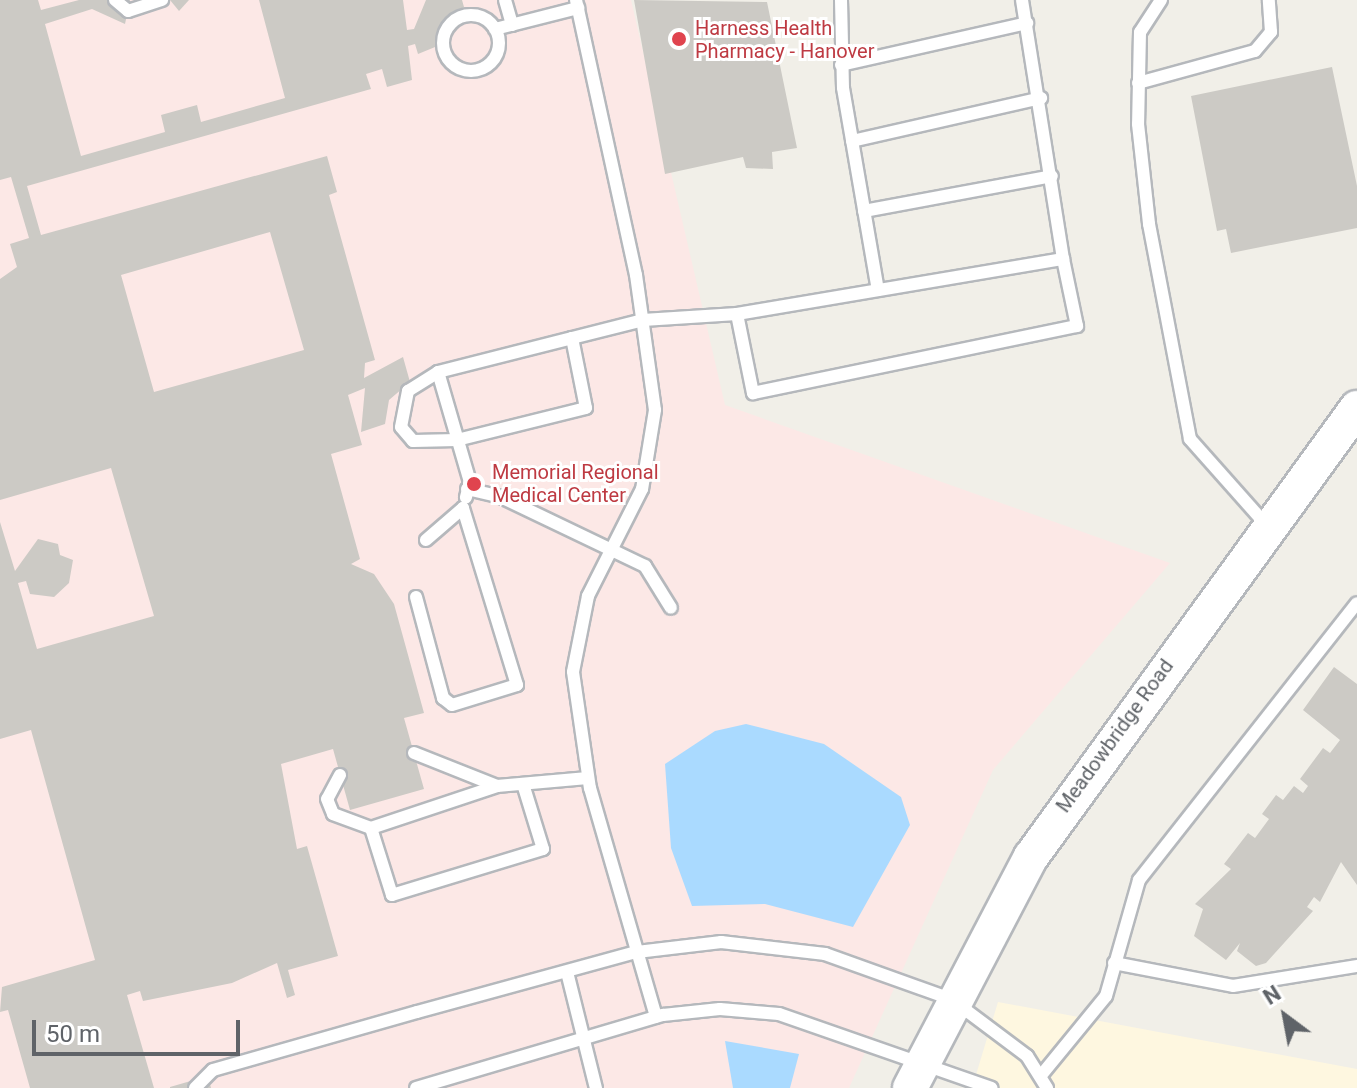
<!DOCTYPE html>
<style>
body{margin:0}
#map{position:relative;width:1357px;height:1088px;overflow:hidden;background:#f1efe8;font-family:Roboto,sans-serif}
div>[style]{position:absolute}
.commercial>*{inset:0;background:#fef7e0}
.medical>*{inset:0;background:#fce8e6}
.water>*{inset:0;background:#aadaff}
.building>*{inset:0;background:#cccac5}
.roads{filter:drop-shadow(2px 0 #b5b8bc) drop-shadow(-2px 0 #b5b8bc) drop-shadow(0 2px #b5b8bc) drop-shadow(0 -2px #b5b8bc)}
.lane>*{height:12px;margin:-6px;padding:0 6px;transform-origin:6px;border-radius:6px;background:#fff}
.lane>.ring{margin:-6px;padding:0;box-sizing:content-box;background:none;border:12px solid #fff;border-radius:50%}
.secondary>*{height:34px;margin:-17px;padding:0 17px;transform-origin:17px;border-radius:17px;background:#fff}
.dots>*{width:22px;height:22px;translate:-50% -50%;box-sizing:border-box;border:4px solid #fff;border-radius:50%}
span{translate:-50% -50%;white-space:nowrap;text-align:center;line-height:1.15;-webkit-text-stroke:6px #fff;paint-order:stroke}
.health-label{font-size:20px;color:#be3a42}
.left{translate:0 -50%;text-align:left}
.street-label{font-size:20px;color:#5f6368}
.north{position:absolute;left:1245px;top:976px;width:80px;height:80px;-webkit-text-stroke:6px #fff;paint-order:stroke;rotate:328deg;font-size:22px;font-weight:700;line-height:32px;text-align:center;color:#5f6368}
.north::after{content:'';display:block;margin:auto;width:28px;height:36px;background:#5f6368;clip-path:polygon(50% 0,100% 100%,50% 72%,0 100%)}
.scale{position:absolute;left:32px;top:1020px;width:208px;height:36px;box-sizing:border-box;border:4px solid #5f6368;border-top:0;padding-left:10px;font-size:24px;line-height:28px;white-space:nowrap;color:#5f6368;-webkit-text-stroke:6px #fff;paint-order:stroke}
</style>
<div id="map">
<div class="commercial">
<i style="clip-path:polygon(998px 1002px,1357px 1069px,1357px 1088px,972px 1088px)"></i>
</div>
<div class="medical">
<i style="clip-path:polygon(0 0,631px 0,725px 405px,1170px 563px,993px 770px,849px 1088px,0 1088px)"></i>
</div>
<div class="water">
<i style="clip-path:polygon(746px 724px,824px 744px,901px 797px,910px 825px,853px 927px,765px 904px,692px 906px,671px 848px,665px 764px,715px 731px)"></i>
<i style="clip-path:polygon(725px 1041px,799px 1054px,790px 1088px,733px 1088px)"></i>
</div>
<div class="building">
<i style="clip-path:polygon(evenodd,0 0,38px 0,41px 10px,79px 0,130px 0,125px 24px,92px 9px,45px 24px,81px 156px,165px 132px,161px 115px,197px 105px,201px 122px,285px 98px,259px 0,403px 0,407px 30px,414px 29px,426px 0,462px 0,464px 7px,443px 23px,440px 45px,418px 54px,415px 44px,408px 46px,412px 80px,387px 87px,382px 69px,366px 74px,371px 89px,27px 186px,41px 235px,327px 156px,337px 192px,329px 195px,375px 360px,365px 363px,364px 378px,403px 357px,410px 382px,389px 400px,385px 424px,361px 432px,365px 388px,348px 395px,362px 445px,331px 454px,360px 559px,351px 564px,374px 574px,394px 604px,424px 713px,404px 718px,424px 789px,350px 810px,333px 749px,281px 764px,297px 849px,307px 846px,338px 956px,288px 970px,295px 995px,287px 998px,277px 963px,232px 983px,143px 1001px,140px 991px,127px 995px,154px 1088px,30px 1088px,8px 1010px,0 1012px,2px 987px,95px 960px,31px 730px,0 739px,0 522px,15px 571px,38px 539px,58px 544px,60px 555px,73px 560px,69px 583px,54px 597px,30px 594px,26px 581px,18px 583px,37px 649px,154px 616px,111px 468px,0 500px,0 279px,17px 267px,10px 244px,29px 238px,11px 177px,0 180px,0 0,270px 232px,304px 350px,154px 392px,121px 275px,270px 232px)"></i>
<i style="clip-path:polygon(170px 0,189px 0,179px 11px)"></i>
<i style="clip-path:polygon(634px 0,767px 2px,797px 148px,772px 152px,773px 169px,746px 168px,743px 157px,665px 174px)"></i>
<i style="clip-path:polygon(1332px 67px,1357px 186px,1357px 228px,1231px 253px,1226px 229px,1217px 231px,1191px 96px)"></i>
<i style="clip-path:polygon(1334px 667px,1357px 684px,1357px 885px,1341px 862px,1320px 902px,1314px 897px,1307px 907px,1313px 911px,1266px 963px,1256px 966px,1237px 951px,1240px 943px,1226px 960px,1194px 936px,1203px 909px,1195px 904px,1231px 869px,1224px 864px,1248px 833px,1255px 838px,1269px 819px,1262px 814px,1276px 795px,1283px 800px,1294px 786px,1303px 793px,1308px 786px,1300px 779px,1323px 748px,1330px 753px,1340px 740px,1303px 710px)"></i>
<i style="clip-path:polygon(208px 1076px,211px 1088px,170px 1088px,170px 1087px)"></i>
</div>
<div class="roads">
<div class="lane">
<i style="left:115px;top:0;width:17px;rotate:40deg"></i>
<i style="left:128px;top:11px;width:36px;rotate:-18deg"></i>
<i style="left:505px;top:0;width:26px;rotate:74deg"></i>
<i style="left:576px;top:0;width:281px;rotate:77.7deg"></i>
<i style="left:636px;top:275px;width:136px;rotate:82deg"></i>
<i style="left:655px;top:410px;width:80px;rotate:99.3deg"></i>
<i style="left:642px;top:489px;width:120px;rotate:116.8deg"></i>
<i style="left:588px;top:596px;width:77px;rotate:101.2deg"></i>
<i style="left:573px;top:672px;width:117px;rotate:81.7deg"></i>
<i style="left:590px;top:788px;width:238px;rotate:73.9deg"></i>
<i style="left:841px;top:0;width:88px;rotate:88.7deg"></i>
<i style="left:843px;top:88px;width:205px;rotate:80.2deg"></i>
<i style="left:1161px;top:0;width:38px;rotate:123deg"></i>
<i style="left:1140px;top:32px;width:92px;rotate:91.2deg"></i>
<i style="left:1138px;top:124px;width:101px;rotate:83.7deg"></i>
<i style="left:1149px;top:224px;width:219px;rotate:79.2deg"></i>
<i style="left:1190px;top:439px;width:118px;rotate:48.4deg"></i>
<i class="ring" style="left:443px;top:15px;width:44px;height:44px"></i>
<i style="left:495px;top:29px;width:86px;rotate:-14.2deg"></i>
<i style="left:841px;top:65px;width:191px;rotate:-12.7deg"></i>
<i style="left:1138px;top:83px;width:121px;rotate:-15.3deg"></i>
<i style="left:1255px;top:51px;width:25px;rotate:-50deg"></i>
<i style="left:1271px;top:32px;width:32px;rotate:-94deg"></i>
<i style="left:852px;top:141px;width:194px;rotate:-12.8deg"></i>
<i style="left:864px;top:211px;width:191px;rotate:-10.5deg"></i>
<i style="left:737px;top:314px;width:81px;rotate:78.6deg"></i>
<i style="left:753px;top:393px;width:331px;rotate:-11.7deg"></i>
<i style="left:1077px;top:326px;width:68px;rotate:-101.8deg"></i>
<i style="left:572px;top:338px;width:71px;rotate:78.7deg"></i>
<i style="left:586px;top:408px;width:133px;rotate:166.1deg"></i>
<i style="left:457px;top:440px;width:44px;rotate:178.7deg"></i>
<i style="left:413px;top:441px;width:18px;rotate:-131deg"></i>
<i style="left:401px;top:427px;width:37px;rotate:-79deg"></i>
<i style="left:408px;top:391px;width:36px;rotate:-32deg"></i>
<i style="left:438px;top:372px;width:138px;rotate:-14.2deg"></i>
<i style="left:572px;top:338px;width:73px;rotate:-14.2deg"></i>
<i style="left:643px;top:320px;width:94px;rotate:-3.7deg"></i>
<i style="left:737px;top:314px;width:331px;rotate:-9.6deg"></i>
<i style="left:1063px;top:259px;width:262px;rotate:-99deg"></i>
<i style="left:438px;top:372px;width:115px;rotate:73.8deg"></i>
<i style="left:470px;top:482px;width:16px;rotate:105deg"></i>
<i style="left:467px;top:489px;width:35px;rotate:13deg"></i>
<i style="left:501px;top:497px;width:160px;rotate:25.6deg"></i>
<i style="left:645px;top:566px;width:49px;rotate:58.2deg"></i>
<i style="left:416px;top:597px;width:105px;rotate:75deg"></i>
<i style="left:443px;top:698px;width:11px;rotate:38deg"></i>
<i style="left:452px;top:705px;width:68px;rotate:-17.1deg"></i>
<i style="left:517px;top:685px;width:185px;rotate:-107deg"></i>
<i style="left:463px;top:508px;width:49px;rotate:139.1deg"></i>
<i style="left:414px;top:753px;width:89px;rotate:21.7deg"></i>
<i style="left:340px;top:775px;width:27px;rotate:118deg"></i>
<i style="left:327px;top:799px;width:16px;rotate:68deg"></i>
<i style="left:333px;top:814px;width:40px;rotate:20.2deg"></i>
<i style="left:523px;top:784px;width:68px;rotate:72.9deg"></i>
<i style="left:543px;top:849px;width:158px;rotate:163.1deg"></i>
<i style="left:392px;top:895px;width:70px;rotate:-107.4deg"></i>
<i style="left:371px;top:828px;width:133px;rotate:-18.4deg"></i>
<i style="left:497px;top:786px;width:91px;rotate:-5deg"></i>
<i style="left:1114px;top:963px;width:121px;rotate:10.9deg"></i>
<i style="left:1233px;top:986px;width:126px;rotate:-9.2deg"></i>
<i style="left:567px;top:972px;width:120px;rotate:76deg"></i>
<i style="left:1043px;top:1073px;width:99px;rotate:-50.7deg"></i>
<i style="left:1106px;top:996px;width:121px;rotate:-74.1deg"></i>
<i style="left:1139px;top:880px;width:352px;rotate:-51.8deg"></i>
<i style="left:195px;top:1088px;width:25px;rotate:-45deg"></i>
<i style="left:213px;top:1070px;width:212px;rotate:-15.9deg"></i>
<i style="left:417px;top:1012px;width:228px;rotate:-15.3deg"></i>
<i style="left:637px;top:952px;width:85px;rotate:-6.8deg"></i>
<i style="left:721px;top:942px;width:105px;rotate:6.6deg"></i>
<i style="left:825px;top:954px;width:134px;rotate:19.7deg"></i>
<i style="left:951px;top:999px;width:95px;rotate:36.9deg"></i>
<i style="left:1027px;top:1056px;width:38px;rotate:58deg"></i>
<i style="left:416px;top:1088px;width:258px;rotate:-16.5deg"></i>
<i style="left:663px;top:1015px;width:57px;rotate:-6deg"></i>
<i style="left:720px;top:1009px;width:59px;rotate:4.8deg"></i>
<i style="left:779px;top:1014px;width:225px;rotate:19.2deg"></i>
</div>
<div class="secondary">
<i style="left:910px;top:1088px;width:261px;rotate:-62.4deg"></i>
<i style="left:1031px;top:857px;width:555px;rotate:-54.02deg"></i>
</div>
</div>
<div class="dots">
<i style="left:679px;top:39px;background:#e0444e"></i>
<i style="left:474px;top:484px;background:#e0444e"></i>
</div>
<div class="health-label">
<span class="left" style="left:695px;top:40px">Harness Health<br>Pharmacy - Hanover</span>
<span class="left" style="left:492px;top:484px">Memorial Regional<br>Medical Center</span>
</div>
<div class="street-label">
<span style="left:1115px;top:736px;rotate:-54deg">Meadowbridge Road</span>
</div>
<div class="north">N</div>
<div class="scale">50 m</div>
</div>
